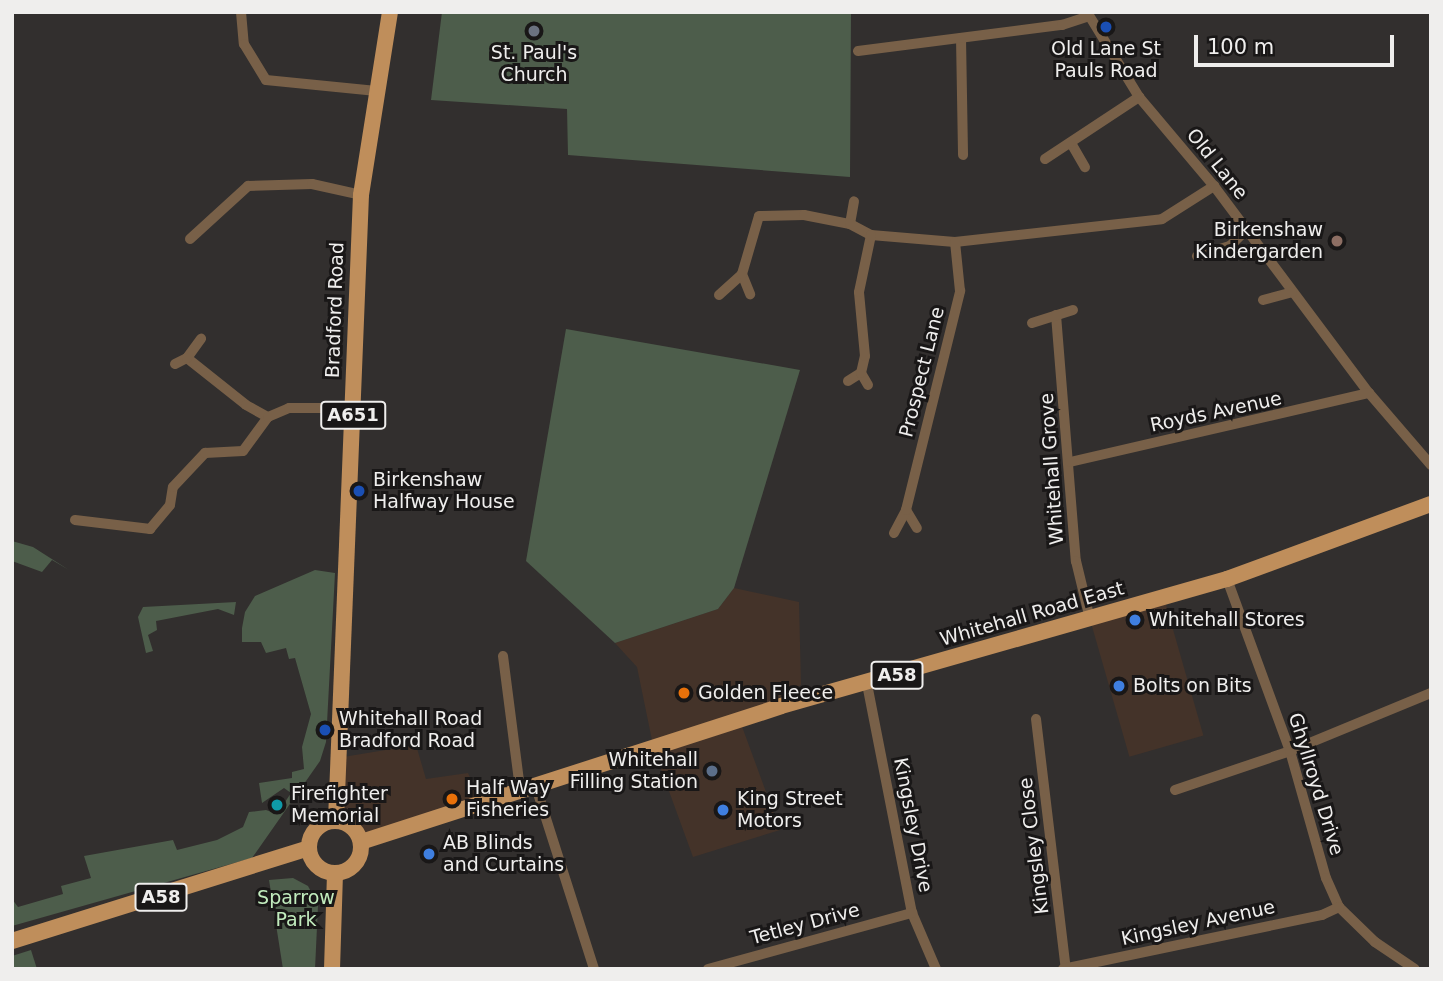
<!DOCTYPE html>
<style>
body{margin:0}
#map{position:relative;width:1443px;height:981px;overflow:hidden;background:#322f2e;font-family:"DejaVu Sans",sans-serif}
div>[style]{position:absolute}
.commercial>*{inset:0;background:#443329;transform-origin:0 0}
.green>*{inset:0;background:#4d5d4b}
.minor>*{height:10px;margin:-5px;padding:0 5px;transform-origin:5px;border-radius:5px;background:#786048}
.primary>*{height:16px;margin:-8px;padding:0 8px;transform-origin:8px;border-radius:8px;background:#bf8e5b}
.primary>.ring{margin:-8px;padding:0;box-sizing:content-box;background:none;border:16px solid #bf8e5b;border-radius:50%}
.dots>*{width:19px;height:19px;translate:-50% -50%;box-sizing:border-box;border:4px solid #191717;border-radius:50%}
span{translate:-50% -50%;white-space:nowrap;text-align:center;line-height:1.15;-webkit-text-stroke:6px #191717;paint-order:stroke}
.shield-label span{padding:2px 5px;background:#191717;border:2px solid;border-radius:5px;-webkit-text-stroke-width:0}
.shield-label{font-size:18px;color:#efeeed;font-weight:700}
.poi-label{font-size:19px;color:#efeeed}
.right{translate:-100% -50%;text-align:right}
.left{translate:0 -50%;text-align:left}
.street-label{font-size:19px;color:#efeeed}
.park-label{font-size:19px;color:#c1ebbd}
.frame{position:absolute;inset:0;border:14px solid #efeeed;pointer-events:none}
.scale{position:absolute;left:1194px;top:35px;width:200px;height:32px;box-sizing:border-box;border:4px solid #efeeed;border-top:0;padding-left:9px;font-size:21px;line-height:24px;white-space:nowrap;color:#efeeed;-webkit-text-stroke:5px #191717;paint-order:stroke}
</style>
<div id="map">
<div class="commercial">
<i style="clip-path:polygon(734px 588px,799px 602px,801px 685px,740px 721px,780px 830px,693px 857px,654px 750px,637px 667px,615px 643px,718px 609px)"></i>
<i style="left:1164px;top:598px;width:143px;height:77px;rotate:74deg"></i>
<i style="clip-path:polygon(416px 745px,426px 779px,468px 773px,483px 805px,359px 837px,352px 826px,336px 820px,337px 758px)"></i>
</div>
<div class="green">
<i style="clip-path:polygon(442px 12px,851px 12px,850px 177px,568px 155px,567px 109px,431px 100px)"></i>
<i style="clip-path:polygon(566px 329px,800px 370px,734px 588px,718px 609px,615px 643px,526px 561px)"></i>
<i style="clip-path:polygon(12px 541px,33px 547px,69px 570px,52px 560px,42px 572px,12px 561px)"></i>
<i style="clip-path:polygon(315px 570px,335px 573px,326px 742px,320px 761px,252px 858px,12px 926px,12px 899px,18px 907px,63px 894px,61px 886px,91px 878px,84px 856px,173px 840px,177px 850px,217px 840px,243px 827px,249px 812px,266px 810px,277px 814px,291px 793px,284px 788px,262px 803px,259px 783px,292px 778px,292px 772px,304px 769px,302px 747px,311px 714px,295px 658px,289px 659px,286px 648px,266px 653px,261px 642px,242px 642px,242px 628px,245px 612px,255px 596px)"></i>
<i style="clip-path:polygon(236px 602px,234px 615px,218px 609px,156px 621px,157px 630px,148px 635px,153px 651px,146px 653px,138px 617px,143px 607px)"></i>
<i style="clip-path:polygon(293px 878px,308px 886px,318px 905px,315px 969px,283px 969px,269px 880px)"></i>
<i style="clip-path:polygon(31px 950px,37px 969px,12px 969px,12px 956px)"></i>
</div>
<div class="minor">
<i style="left:241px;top:12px;width:32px;rotate:85deg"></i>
<i style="left:244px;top:44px;width:42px;rotate:58.6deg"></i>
<i style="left:266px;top:80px;width:111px;rotate:5.7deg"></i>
<i style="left:1087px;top:12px;width:100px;rotate:58.5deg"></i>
<i style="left:1139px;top:97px;width:116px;rotate:49.9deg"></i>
<i style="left:1214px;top:186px;width:259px;rotate:53.2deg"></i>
<i style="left:1369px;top:393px;width:95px;rotate:49.3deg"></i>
<i style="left:961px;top:38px;width:117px;rotate:89deg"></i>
<i style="left:858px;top:51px;width:206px;rotate:-7.3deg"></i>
<i style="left:1062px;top:25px;width:28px;rotate:-18deg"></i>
<i style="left:1071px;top:143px;width:28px;rotate:60deg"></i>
<i style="left:1045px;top:159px;width:113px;rotate:-33.4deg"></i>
<i style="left:850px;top:224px;width:23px;rotate:-80deg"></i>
<i style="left:190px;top:239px;width:79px;rotate:-42.4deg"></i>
<i style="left:248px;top:186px;width:64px;rotate:-1.8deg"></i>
<i style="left:312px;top:184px;width:50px;rotate:12.7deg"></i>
<i style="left:1197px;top:256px;width:34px;rotate:-17deg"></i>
<i style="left:1230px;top:246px;width:23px;rotate:-45deg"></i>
<i style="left:742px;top:274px;width:22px;rotate:68deg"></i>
<i style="left:719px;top:295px;width:31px;rotate:-42deg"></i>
<i style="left:742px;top:274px;width:60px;rotate:-73.7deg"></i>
<i style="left:759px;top:216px;width:45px;rotate:-1.3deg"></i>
<i style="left:804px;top:215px;width:47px;rotate:11.1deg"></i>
<i style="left:850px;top:224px;width:24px;rotate:28deg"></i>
<i style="left:871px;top:235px;width:84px;rotate:4.8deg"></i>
<i style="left:955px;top:242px;width:208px;rotate:-6.3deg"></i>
<i style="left:1162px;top:219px;width:62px;rotate:-32.4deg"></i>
<i style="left:1263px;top:300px;width:30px;rotate:-15deg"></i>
<i style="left:1056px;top:315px;width:247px;rotate:85.4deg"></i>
<i style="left:1076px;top:561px;width:60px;rotate:76.4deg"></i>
<i style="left:1032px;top:323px;width:43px;rotate:-17.6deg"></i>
<i style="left:187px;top:358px;width:75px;rotate:38.5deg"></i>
<i style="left:246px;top:405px;width:25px;rotate:29deg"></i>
<i style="left:175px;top:364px;width:13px;rotate:-27deg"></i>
<i style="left:187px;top:358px;width:24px;rotate:-54deg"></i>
<i style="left:848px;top:381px;width:15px;rotate:-32deg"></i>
<i style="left:868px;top:385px;width:14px;rotate:-120deg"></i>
<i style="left:861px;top:373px;width:17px;rotate:-77deg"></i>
<i style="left:865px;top:356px;width:64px;rotate:-95.4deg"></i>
<i style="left:859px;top:292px;width:58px;rotate:-78.1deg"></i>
<i style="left:1070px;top:462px;width:307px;rotate:-13deg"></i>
<i style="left:906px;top:510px;width:21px;rotate:59deg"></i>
<i style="left:75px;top:520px;width:76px;rotate:6.8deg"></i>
<i style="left:150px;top:529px;width:31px;rotate:-50deg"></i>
<i style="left:170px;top:505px;width:18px;rotate:-81deg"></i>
<i style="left:173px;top:487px;width:47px;rotate:-46.7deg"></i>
<i style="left:205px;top:453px;width:38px;rotate:-3deg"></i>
<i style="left:243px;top:451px;width:42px;rotate:-53.7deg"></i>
<i style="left:268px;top:417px;width:23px;rotate:-23deg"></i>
<i style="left:289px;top:408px;width:64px"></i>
<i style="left:894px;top:533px;width:26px;rotate:-62deg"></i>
<i style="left:906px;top:510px;width:226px;rotate:-76.1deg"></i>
<i style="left:960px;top:291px;width:49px;rotate:-95.8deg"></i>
<i style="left:1227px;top:579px;width:183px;rotate:69.9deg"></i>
<i style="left:1290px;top:751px;width:132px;rotate:74.2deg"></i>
<i style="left:1326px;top:878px;width:32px;rotate:66deg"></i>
<i style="left:1339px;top:907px;width:50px;rotate:44.2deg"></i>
<i style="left:1375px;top:942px;width:48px;rotate:34deg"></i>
<i style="left:503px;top:656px;width:134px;rotate:82.7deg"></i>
<i style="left:867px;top:684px;width:233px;rotate:78.9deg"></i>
<i style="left:912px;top:913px;width:61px;rotate:66.8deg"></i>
<i style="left:1036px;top:719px;width:252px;rotate:83.2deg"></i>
<i style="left:535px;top:784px;width:194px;rotate:72.3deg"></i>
<i style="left:1175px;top:790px;width:121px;rotate:-18.7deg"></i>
<i style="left:1290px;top:751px;width:152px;rotate:-22.4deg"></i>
<i style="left:708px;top:969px;width:212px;rotate:-15.4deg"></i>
<i style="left:1063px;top:969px;width:265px;rotate:-11.8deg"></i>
<i style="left:1322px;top:915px;width:19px;rotate:-25deg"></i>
</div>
<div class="primary">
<i style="left:336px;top:820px;width:625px;rotate:-87.71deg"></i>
<i style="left:361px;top:195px;width:185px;rotate:-81deg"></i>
<i class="ring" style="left:309px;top:821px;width:36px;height:36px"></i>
<i style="left:361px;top:842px;width:441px;rotate:-17.9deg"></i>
<i style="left:781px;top:706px;width:464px;rotate:-15.9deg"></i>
<i style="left:1227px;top:579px;width:217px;rotate:-20.2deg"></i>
<i style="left:12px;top:941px;width:310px;rotate:-17.4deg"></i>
<i style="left:332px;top:969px;width:96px;rotate:-88.2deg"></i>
</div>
<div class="dots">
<i style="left:1106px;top:27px;background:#1a4fb4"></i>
<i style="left:534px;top:31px;background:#6b7280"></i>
<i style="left:1337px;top:241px;background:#8d6e63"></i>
<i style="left:359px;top:491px;background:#1a4fb4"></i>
<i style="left:1135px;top:620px;background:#3f7fe0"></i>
<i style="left:1119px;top:686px;background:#3f7fe0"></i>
<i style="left:684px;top:693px;background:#e8710a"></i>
<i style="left:325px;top:730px;background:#1a4fb4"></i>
<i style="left:712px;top:771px;background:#5c6f8a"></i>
<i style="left:452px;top:799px;background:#e8710a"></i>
<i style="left:277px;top:805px;background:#0f9aa8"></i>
<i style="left:723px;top:810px;background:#3f7fe0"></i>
<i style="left:429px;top:854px;background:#3f7fe0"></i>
</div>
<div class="shield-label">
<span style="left:353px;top:415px">A651</span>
<span style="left:897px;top:675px">A58</span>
<span style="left:161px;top:897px">A58</span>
</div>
<div class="poi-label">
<span style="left:1106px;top:60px">Old Lane St<br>Pauls Road</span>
<span style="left:534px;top:64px">St. Paul's<br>Church</span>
<span class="right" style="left:1323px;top:241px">Birkenshaw<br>Kindergarden</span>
<span class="left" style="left:373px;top:491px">Birkenshaw<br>Halfway House</span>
<span class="left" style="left:1149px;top:620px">Whitehall Stores</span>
<span class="left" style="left:1133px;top:686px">Bolts on Bits</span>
<span class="left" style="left:698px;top:693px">Golden Fleece</span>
<span class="left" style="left:339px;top:730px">Whitehall Road<br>Bradford Road</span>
<span class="right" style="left:698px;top:771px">Whitehall<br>Filling Station</span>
<span class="left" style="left:466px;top:799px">Half Way<br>Fisheries</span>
<span class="left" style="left:291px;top:805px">Firefighter<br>Memorial</span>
<span class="left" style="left:737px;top:810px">King Street<br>Motors</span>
<span class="left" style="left:443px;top:854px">AB Blinds<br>and Curtains</span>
</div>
<div class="street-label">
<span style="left:1217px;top:164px;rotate:51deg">Old Lane</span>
<span style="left:335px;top:310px;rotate:-88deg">Bradford Road</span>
<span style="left:922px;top:372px;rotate:-76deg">Prospect Lane</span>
<span style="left:1216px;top:412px;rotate:-12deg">Royds Avenue</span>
<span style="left:1052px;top:469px;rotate:-94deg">Whitehall Grove</span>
<span style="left:1032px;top:614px;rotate:-16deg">Whitehall Road East</span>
<span style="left:1316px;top:784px;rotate:73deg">Ghyllroyd Drive</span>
<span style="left:913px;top:825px;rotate:79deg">Kingsley Drive</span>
<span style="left:1034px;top:846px;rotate:-97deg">Kingsley Close</span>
<span style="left:1198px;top:923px;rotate:-12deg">Kingsley Avenue</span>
<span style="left:805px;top:924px;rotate:-15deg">Tetley Drive</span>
</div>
<div class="park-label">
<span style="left:296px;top:909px">Sparrow<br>Park</span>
</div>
<div class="frame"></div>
<div class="scale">100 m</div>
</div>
